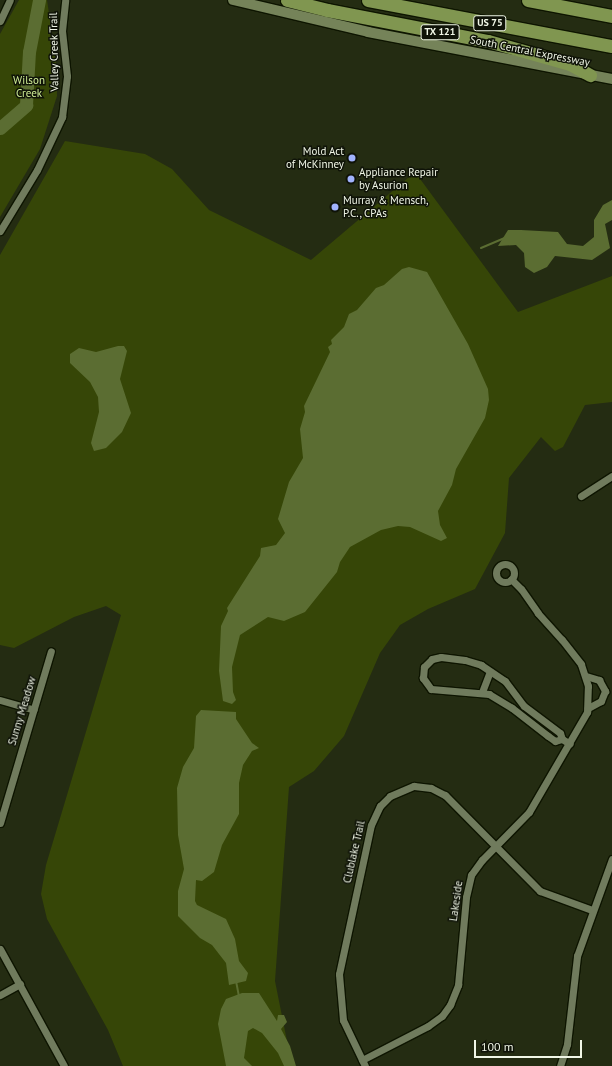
<!DOCTYPE html>
<style>
body{margin:0}
#map{position:relative;width:612px;height:1066px;overflow:hidden;background:#242c12;font-family:"PT Sans",sans-serif}
div>[style]{position:absolute}
.green>*{inset:0;background:#364607}
.water>*{inset:0;background:#5b6d32}
.stream>*{height:2px;margin:-1px;padding:0 1px;transform-origin:1px;border-radius:1px;background:#5b6d32}
.river>*{height:13px;margin:-6.5px;padding:0 6.5px;transform-origin:6.5px;border-radius:6.5px;background:#5b6d32}
.roads{filter:drop-shadow(1px 0 #0e1500) drop-shadow(-1px 0 #0e1500) drop-shadow(0 1px #0e1500) drop-shadow(0 -1px #0e1500)}
.street>*{height:7px;margin:-3.5px;padding:0 3.5px;transform-origin:3.5px;border-radius:3.5px;background:#707b5d}
.street>.ring{margin:-3.5px;padding:0;box-sizing:content-box;background:none;border:7px solid #707b5d;border-radius:50%}
.secondary>*{height:10px;margin:-5px;padding:0 5px;transform-origin:5px;border-radius:5px;background:#758359}
.highway>*{height:13px;margin:-6.5px;padding:0 6.5px;transform-origin:6.5px;border-radius:6.5px;background:#809650}
.dots>*{width:11px;height:11px;translate:-50% -50%;box-sizing:border-box;border:2px solid #0f1308;border-radius:50%}
span{translate:-50% -50%;white-space:nowrap;text-align:center;line-height:1.15;-webkit-text-stroke:3px #0f1308;paint-order:stroke}
.shield-label span{padding:1px 3px;background:#0f1308;border:1px solid;border-radius:3px;-webkit-text-stroke-width:0}
.shield-label{font-size:10px;color:#f1f7e7;font-weight:700}
.street-label{font-size:11px;color:#f1f7e7}
.park-label{font-size:11px;color:#d1ee96}
.poi-label{font-size:11px;color:#f1f7e7}
.right{translate:-100% -50%;text-align:right}
.left{translate:0 -50%;text-align:left}
.scale{position:absolute;left:474px;top:1040px;width:108px;height:18px;box-sizing:border-box;border:2px solid #f1f7e7;border-top:0;padding-left:5px;font-size:12px;line-height:14px;white-space:nowrap;color:#f1f7e7;-webkit-text-stroke:3px #0f1308;paint-order:stroke}
</style>
<div id="map">
<div class="green">
<i style="clip-path:polygon(19px 0,47px 0,56px 61px,57px 96px,40px 149px,0 217px,0 34px)"></i>
<i style="clip-path:polygon(65px 141px,145px 154px,172px 169px,209px 210px,311px 260px,415px 172px,518px 312px,612px 276px,612px 402px,585px 405px,563px 447px,555px 451px,541px 437px,509px 478px,505px 533px,475px 589px,428px 609px,400px 625px,380px 653px,344px 736px,314px 771px,289px 787px,275px 981px,292px 1066px,123px 1066px,108px 1030px,47px 919px,41px 894px,46px 865px,121px 615px,106px 606px,74px 617px,14px 648px,0 645px,0 255px)"></i>
</div>
<div class="water">
<i style="clip-path:polygon(612px 200px,612px 220px,605px 224px,610px 248px,592px 260px,555px 256px,547px 267px,534px 273px,525px 267px,524px 253px,516px 245px,498px 246px,508px 230px,521px 230px,558px 232px,567px 244px,583px 246px,594px 237px,594px 220px,603px 205px)"></i>
<i style="clip-path:polygon(409px 267px,427px 272px,468px 344px,488px 389px,489px 400px,485px 418px,456px 469px,452px 485px,438px 511px,440px 525px,447px 538px,441px 541px,410px 527px,398px 526px,381px 530px,350px 547px,340px 562px,337px 572px,305px 612px,284px 621px,268px 617px,240px 635px,232px 667px,233px 692px,236px 700px,232px 704px,223px 701px,219px 671px,221px 626px,228px 611px,227px 608px,260px 556px,261px 548px,276px 545px,285px 533px,278px 519px,289px 482px,303px 458px,300px 429px,305px 412px,304px 406px,330px 352px,328px 347px,332px 344px,331px 340px,344px 327px,349px 314px,357px 310px,376px 288px,384px 285px,402px 269px)"></i>
<i style="clip-path:polygon(118px 346px,124px 346px,127px 351px,120px 379px,131px 413px,122px 432px,106px 448px,94px 451px,91px 443px,99px 412px,98px 397px,90px 382px,70px 363px,70px 354px,79px 348px,96px 352px)"></i>
<i style="clip-path:polygon(201px 710px,236px 712px,236px 719px,252px 743px,259px 748px,252px 751px,243px 765px,239px 783px,239px 814px,222px 845px,214px 872px,202px 881px,196px 880px,195px 901px,197px 905px,226px 919px,235px 939px,239px 961px,248px 973px,246px 981px,229px 985px,226px 963px,212px 945px,200px 938px,178px 916px,178px 891px,184px 869px,178px 835px,177px 788px,183px 767px,194px 748px,196px 716px)"></i>
<i style="clip-path:polygon(242px 993px,259px 993px,277px 1021px,278px 1015px,284px 1015px,287px 1022px,281px 1029px,290px 1046px,296px 1066px,284px 1066px,278px 1053px,262px 1033px,253px 1028px,248px 1031px,244px 1058px,252px 1066px,226px 1066px,218px 1024px,221px 1009px,226px 999px)"></i>
</div>
<div class="stream">
<i style="left:481px;top:248px;width:25px;rotate:-23deg"></i>
<i style="left:236px;top:981px;width:15px;rotate:79deg"></i>
</div>
<div class="river">
<i style="left:0;top:128px;width:35px;rotate:-41deg"></i>
<i style="left:26px;top:105px;width:53px;rotate:-86.8deg"></i>
<i style="left:29px;top:52px;width:53px;rotate:-79.1deg"></i>
</div>
<div class="roads">
<div class="street">
<i style="left:0;top:21px;width:23px;rotate:-65deg"></i>
<i style="left:0;top:231px;width:71px;rotate:-58.8deg"></i>
<i style="left:37px;top:170px;width:59px;rotate:-64.7deg"></i>
<i style="left:62px;top:117px;width:41px;rotate:-83deg"></i>
<i style="left:67px;top:76px;width:45px;rotate:-96.3deg"></i>
<i style="left:62px;top:31px;width:31px;rotate:-84deg"></i>
<i style="left:581px;top:496px;width:37px;rotate:-33deg"></i>
<i class="ring" style="left:496px;top:564px;width:11px;height:11px"></i>
<i style="left:586px;top:676px;width:14px;rotate:17deg"></i>
<i style="left:599px;top:680px;width:13px;rotate:61deg"></i>
<i style="left:605px;top:691px;width:11px;rotate:112deg"></i>
<i style="left:601px;top:701px;width:15px;rotate:152deg"></i>
<i style="left:482px;top:692px;width:22px;rotate:-69deg"></i>
<i style="left:0;top:700px;width:35px;rotate:16deg"></i>
<i style="left:562px;top:739px;width:7px;rotate:164deg"></i>
<i style="left:555px;top:741px;width:9px;rotate:-144deg"></i>
<i style="left:548px;top:736px;width:46px;rotate:-142.1deg"></i>
<i style="left:512px;top:708px;width:27px;rotate:-149deg"></i>
<i style="left:489px;top:694px;width:58px;rotate:-175.1deg"></i>
<i style="left:431px;top:689px;width:14px;rotate:-126deg"></i>
<i style="left:423px;top:678px;width:11px;rotate:-85deg"></i>
<i style="left:424px;top:667px;width:11px;rotate:-45deg"></i>
<i style="left:432px;top:659px;width:9px;rotate:-13deg"></i>
<i style="left:441px;top:657px;width:24px;rotate:7deg"></i>
<i style="left:465px;top:660px;width:17px;rotate:17deg"></i>
<i style="left:481px;top:665px;width:29px;rotate:34deg"></i>
<i style="left:505px;top:681px;width:31px;rotate:53deg"></i>
<i style="left:524px;top:706px;width:45px;rotate:36.9deg"></i>
<i style="left:560px;top:733px;width:6px;rotate:72deg"></i>
<i style="left:562px;top:739px;width:9px;rotate:32deg"></i>
<i style="left:0;top:823px;width:179px;rotate:-73.5deg"></i>
<i style="left:0;top:949px;width:133px;rotate:61.3deg"></i>
<i style="left:0;top:995px;width:23px;rotate:-29deg"></i>
<i style="left:362px;top:1060px;width:74px;rotate:-27.3deg"></i>
<i style="left:428px;top:1026px;width:17px;rotate:-36deg"></i>
<i style="left:442px;top:1016px;width:14px;rotate:-54deg"></i>
<i style="left:450px;top:1005px;width:22px;rotate:-68deg"></i>
<i style="left:458px;top:985px;width:88px;rotate:-84.8deg"></i>
<i style="left:466px;top:897px;width:23px;rotate:-77deg"></i>
<i style="left:471px;top:875px;width:19px;rotate:-54deg"></i>
<i style="left:482px;top:860px;width:67px;rotate:-45.6deg"></i>
<i style="left:529px;top:812px;width:116px;rotate:-59.9deg"></i>
<i style="left:587px;top:712px;width:26px;rotate:-88deg"></i>
<i style="left:588px;top:686px;width:23px;rotate:-108deg"></i>
<i style="left:581px;top:664px;width:31px;rotate:-128deg"></i>
<i style="left:562px;top:640px;width:36px;rotate:-132deg"></i>
<i style="left:538px;top:613px;width:29px;rotate:-125deg"></i>
<i style="left:521px;top:589px;width:14px;rotate:-135deg"></i>
<i style="left:365px;top:1066px;width:51px;rotate:-115.6deg"></i>
<i style="left:343px;top:1020px;width:46px;rotate:-95deg"></i>
<i style="left:339px;top:974px;width:152px;rotate:-77.9deg"></i>
<i style="left:371px;top:825px;width:21px;rotate:-65deg"></i>
<i style="left:380px;top:806px;width:14px;rotate:-45deg"></i>
<i style="left:390px;top:796px;width:26px;rotate:-23deg"></i>
<i style="left:414px;top:786px;width:17px;rotate:7deg"></i>
<i style="left:431px;top:788px;width:16px;rotate:27deg"></i>
<i style="left:445px;top:795px;width:135px;rotate:45.3deg"></i>
<i style="left:540px;top:891px;width:55px;rotate:20.1deg"></i>
<i style="left:560px;top:1066px;width:23px;rotate:-72deg"></i>
<i style="left:567px;top:1044px;width:89px;rotate:-83.5deg"></i>
<i style="left:577px;top:956px;width:103px;rotate:-70.2deg"></i>
</div>
<div class="secondary">
<i style="left:233px;top:0;width:139px;rotate:13.3deg"></i>
<i style="left:368px;top:32px;width:248px;rotate:10.9deg"></i>
</div>
<div class="highway">
<i style="left:287px;top:0;width:41px;rotate:14deg"></i>
<i style="left:327px;top:10px;width:164px;rotate:10.9deg"></i>
<i style="left:488px;top:41px;width:85px;rotate:15.7deg"></i>
<i style="left:570px;top:64px;width:23px;rotate:29deg"></i>
<i style="left:368px;top:0;width:248px;rotate:10.7deg"></i>
<i style="left:528px;top:0;width:86px;rotate:10.8deg"></i>
</div>
</div>
<div class="dots">
<i style="left:352px;top:158px;background:#a1b3fd"></i>
<i style="left:351px;top:179px;background:#a1b3fd"></i>
<i style="left:335px;top:207px;background:#a1b3fd"></i>
</div>
<div class="shield-label">
<span style="left:490px;top:23px">US 75</span>
<span style="left:440px;top:32px">TX 121</span>
</div>
<div class="street-label">
<span style="left:530px;top:51px;rotate:11deg">South Central Expressway</span>
<span style="left:54px;top:52px;rotate:-91deg">Valley Creek Trail</span>
<span style="left:22px;top:711px;rotate:-73deg">Sunny Meadow</span>
<span style="left:354px;top:852px;rotate:-77deg">Clublake Trail</span>
<span style="left:456px;top:901px;rotate:-82deg">Lakeside</span>
</div>
<div class="park-label">
<span style="left:29px;top:87px">Wilson<br>Creek</span>
</div>
<div class="poi-label">
<span class="right" style="left:344px;top:158px">Mold Act<br>of McKinney</span>
<span class="left" style="left:359px;top:179px">Appliance Repair<br>by Asurion</span>
<span class="left" style="left:343px;top:207px">Murray &amp; Mensch,<br>P.C., CPAs</span>
</div>
<div class="scale">100 m</div>
</div>
